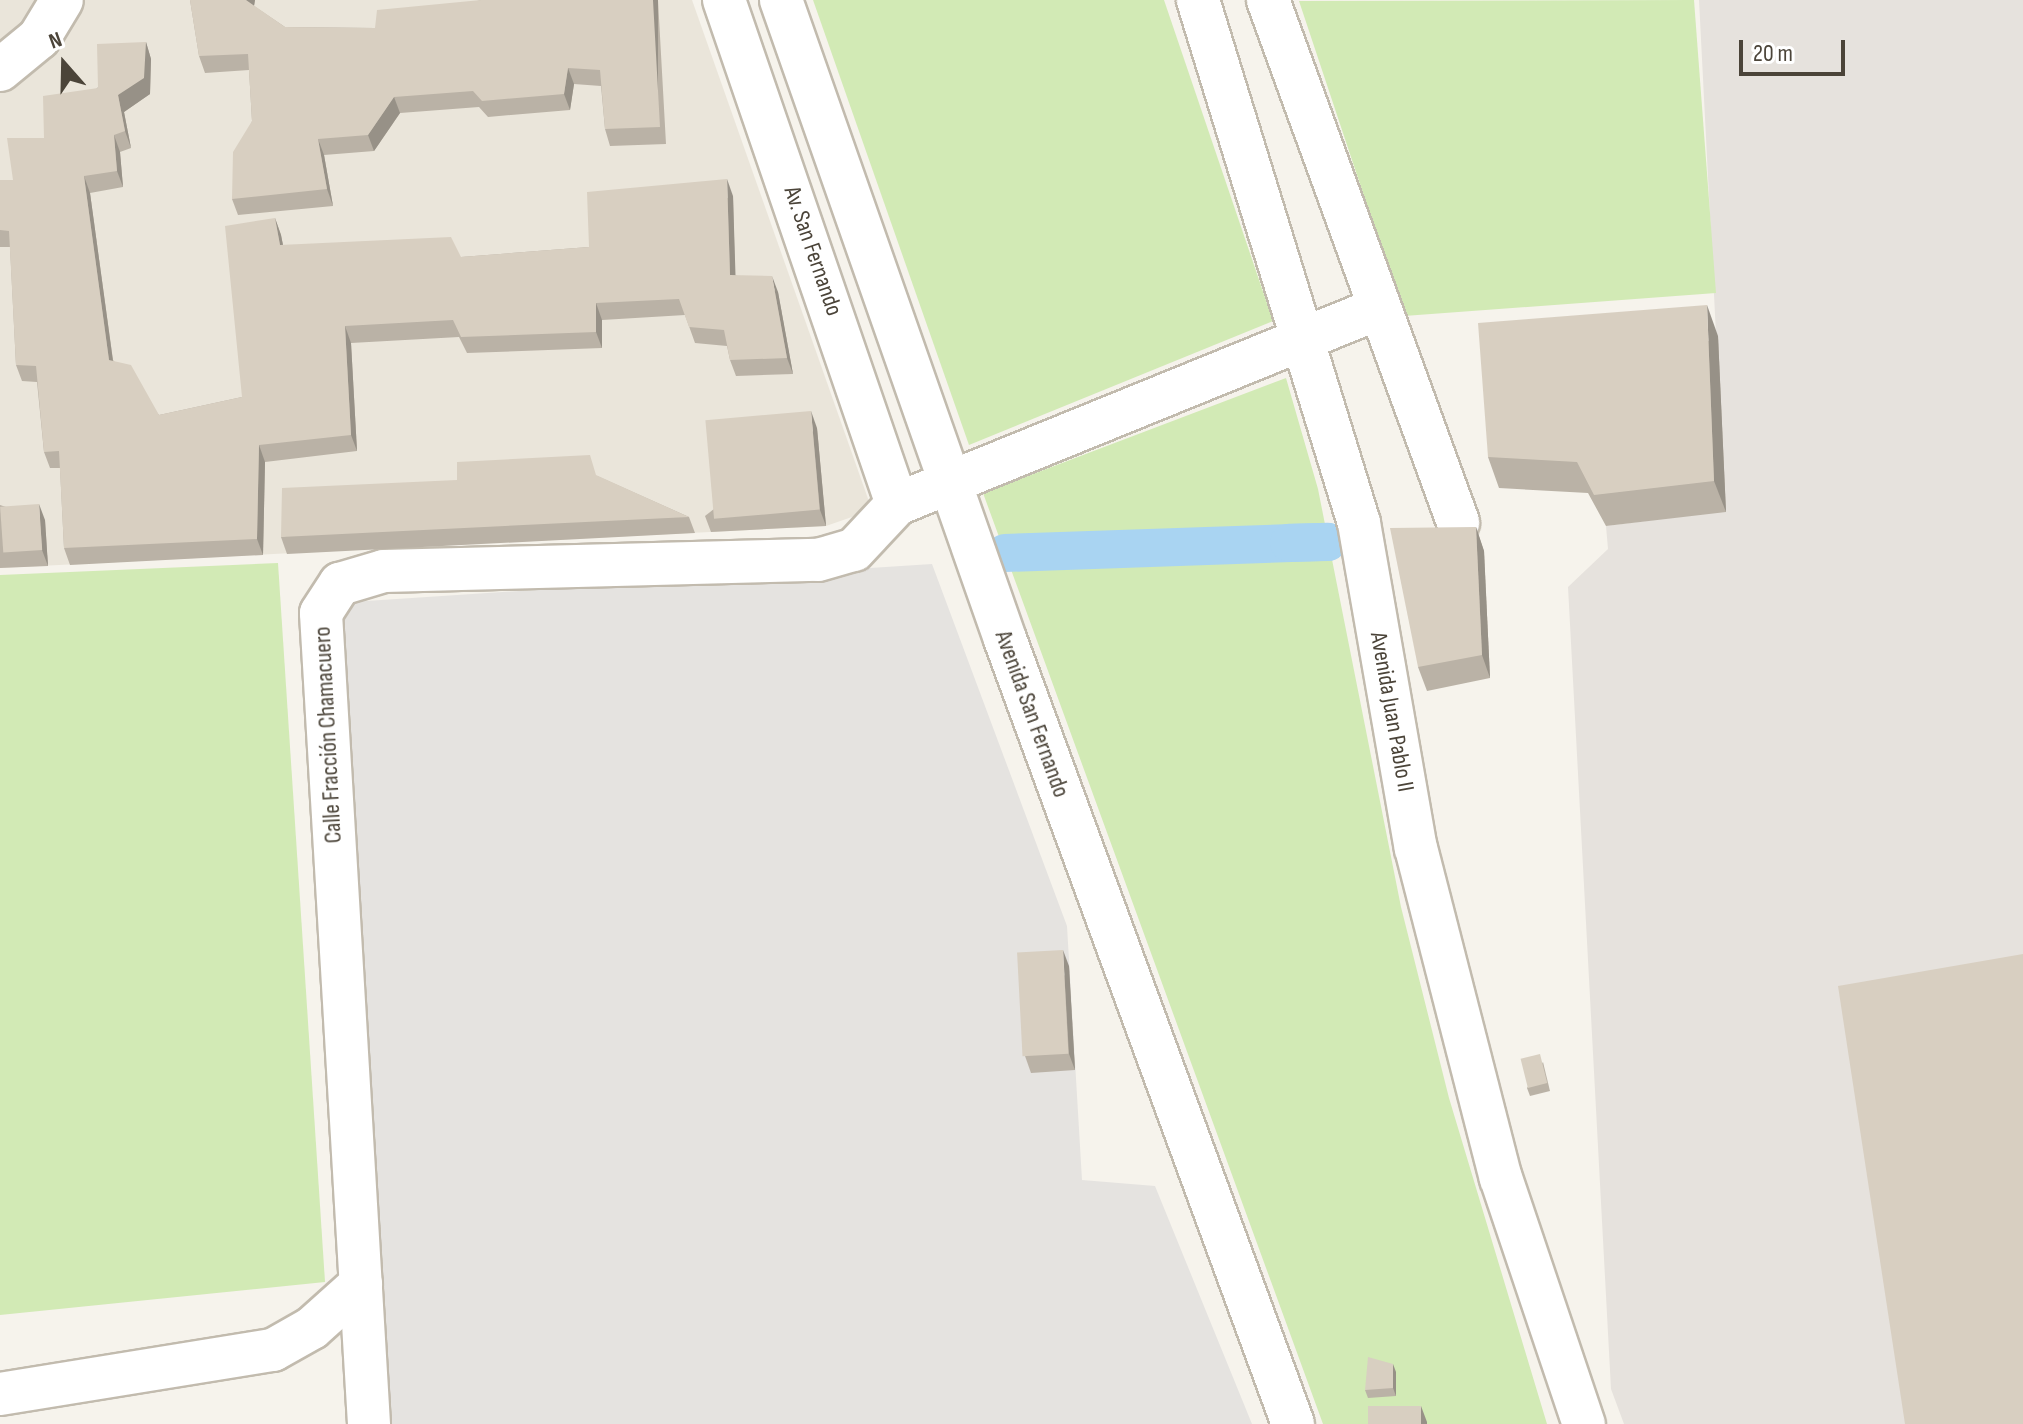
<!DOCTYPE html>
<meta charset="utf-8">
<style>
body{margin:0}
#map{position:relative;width:2023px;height:1424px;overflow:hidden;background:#f6f3ec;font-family:"Sofia Sans Condensed",sans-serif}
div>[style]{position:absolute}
.residential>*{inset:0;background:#eae5da}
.industrial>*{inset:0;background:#e6e2dd}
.green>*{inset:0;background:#d2eab5}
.parking>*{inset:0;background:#e5e3e0}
.canal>*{height:38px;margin:-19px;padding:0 19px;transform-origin:19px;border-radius:19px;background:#a9d4f2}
.roads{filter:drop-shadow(2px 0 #c2bbae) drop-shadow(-2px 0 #c2bbae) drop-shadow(0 2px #c2bbae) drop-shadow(0 -2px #c2bbae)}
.minor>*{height:42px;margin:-21px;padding:0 21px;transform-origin:21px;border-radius:21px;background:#fff}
.wall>*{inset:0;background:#bab2a6}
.shaded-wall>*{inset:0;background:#979187;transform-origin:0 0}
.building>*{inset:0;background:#d8cfc1;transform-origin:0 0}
span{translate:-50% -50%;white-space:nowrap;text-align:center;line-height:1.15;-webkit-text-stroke:8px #fff;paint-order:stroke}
.street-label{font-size:24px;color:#4b4439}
.north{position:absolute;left:24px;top:24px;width:80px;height:80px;-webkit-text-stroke:6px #fff;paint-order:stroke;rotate:340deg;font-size:22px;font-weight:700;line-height:32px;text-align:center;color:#4b4439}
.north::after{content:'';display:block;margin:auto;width:28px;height:36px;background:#4b4439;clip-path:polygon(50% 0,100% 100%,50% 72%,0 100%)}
.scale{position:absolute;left:1739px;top:40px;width:106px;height:36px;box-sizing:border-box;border:4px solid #4b4439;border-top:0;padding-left:10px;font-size:24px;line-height:28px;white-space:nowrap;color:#4b4439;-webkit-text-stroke:6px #fff;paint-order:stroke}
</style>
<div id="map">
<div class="residential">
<i style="clip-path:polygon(0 0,692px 0,872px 510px,826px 526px,0 568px)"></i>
</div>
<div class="industrial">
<i style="clip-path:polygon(1699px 0,2023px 0,2023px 1424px,1624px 1424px,1611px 1389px,1568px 587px,1608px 549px,1606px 526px,1725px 511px)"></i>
</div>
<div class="green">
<i style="clip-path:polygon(813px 0,1164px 0,1273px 321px,969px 445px)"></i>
<i style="clip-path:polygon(1694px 0,1716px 293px,1404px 316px,1299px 1px)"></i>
<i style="clip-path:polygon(1286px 378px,1318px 489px,1401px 907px,1449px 1098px,1547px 1424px,1323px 1424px,983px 493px)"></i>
<i style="clip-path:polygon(278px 563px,325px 1282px,0 1315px,0 575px)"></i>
</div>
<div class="parking">
<i style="clip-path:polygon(932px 564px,1067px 926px,1082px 1180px,1155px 1186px,1252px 1424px,392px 1424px,336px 603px)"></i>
</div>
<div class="canal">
<i style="left:1005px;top:553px;width:323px;rotate:-2deg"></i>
<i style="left:1328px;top:542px;width:39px;rotate:179deg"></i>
</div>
<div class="roads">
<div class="minor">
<i style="left:724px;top:0;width:533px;rotate:71.06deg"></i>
<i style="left:781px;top:0;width:677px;rotate:70.68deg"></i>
<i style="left:1005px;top:639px;width:836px;rotate:69.85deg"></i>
<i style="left:1198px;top:0;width:547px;rotate:72.89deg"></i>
<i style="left:1359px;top:523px;width:330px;rotate:80.1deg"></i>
<i style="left:1416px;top:848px;width:341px;rotate:75.6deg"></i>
<i style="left:1501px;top:1178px;width:260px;rotate:71.4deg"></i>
<i style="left:1268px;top:0;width:556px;rotate:70deg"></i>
<i style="left:0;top:70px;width:50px;rotate:-39.4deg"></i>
<i style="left:39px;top:38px;width:44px;rotate:-58.8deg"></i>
<i style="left:0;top:1394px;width:277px;rotate:-9.2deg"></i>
<i style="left:273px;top:1350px;width:45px;rotate:-29.4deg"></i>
<i style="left:312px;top:1328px;width:66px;rotate:-41.9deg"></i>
<i style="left:369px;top:1424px;width:812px;rotate:-93.39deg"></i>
<i style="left:321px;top:613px;width:35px;rotate:-57deg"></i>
<i style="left:340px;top:584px;width:46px;rotate:-16.5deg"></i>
<i style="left:384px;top:571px;width:434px;rotate:-1.5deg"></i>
<i style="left:818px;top:560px;width:37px;rotate:-16deg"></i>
<i style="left:854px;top:550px;width:63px;rotate:-46.9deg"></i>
<i style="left:897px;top:504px;width:518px;rotate:-22.11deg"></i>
</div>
</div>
<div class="wall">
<i style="clip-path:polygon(190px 0,255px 0,254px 6px,285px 27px,375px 28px,481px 0,658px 0,666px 144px,610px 146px,605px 129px,601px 86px,574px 84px,570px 110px,488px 117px,479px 107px,400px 113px,374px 151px,324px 155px,333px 206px,238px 215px,232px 199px,252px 121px,249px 70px,205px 73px,199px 56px)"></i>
<i style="clip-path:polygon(146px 42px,151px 59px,150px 94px,124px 112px,131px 148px,120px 152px,123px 187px,90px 193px,113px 360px,159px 415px,242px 397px,275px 218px,281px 235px,283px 245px,461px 257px,589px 247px,733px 196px,735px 275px,778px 292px,793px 374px,736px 376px,730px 360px,727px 346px,695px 343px,685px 315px,602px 320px,602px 348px,467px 353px,459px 337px,351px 343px,357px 451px,265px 462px,263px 555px,70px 565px,64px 548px,60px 468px,50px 468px,44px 452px,37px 382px,22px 381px,16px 365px,10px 247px,0 247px,0 180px,13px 180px,44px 138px)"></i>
<i style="clip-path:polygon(1718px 336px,1726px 512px,1606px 526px,1588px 493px,1499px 488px,1488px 457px)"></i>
<i style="clip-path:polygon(817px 428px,826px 526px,711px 532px,705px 516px)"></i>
<i style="clip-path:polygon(597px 476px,689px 517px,695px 533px,287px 554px,281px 537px)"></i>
<i style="clip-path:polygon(0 505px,45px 520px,48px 566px,0 568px)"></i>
<i style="clip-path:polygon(1476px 527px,1484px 551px,1490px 678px,1427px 691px,1418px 667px)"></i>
<i style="clip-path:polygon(1069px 966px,1075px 1070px,1031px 1073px,1025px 1056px)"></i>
<i style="clip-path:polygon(1543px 1062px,1550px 1091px,1530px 1096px,1527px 1088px)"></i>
<i style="clip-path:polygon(1396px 1372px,1396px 1396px,1368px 1398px,1365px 1390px)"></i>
</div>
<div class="shaded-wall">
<i style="clip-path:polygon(246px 0,255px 0,252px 17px)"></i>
<i style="left:653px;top:0;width:5px;height:127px"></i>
<i style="clip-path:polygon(146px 42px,151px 59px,150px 94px,124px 112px,131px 148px,125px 131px,118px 95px)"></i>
<i style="clip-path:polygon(568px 68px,574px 84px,570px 110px,564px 94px)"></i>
<i style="clip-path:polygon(394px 97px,400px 113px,374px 151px,368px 135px)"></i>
<i style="clip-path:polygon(114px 135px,120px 152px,123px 187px,117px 171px)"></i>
<i style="clip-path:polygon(318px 139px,324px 155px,333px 206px,327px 189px)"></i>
<i style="clip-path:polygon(84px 176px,90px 193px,115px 376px,109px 360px)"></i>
<i style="clip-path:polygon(727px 179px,733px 196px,736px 292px,730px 275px)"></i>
<i style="clip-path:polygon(275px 218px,281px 235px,286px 261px,280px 245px)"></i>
<i style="clip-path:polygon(772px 276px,778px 292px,793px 374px,787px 358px)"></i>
<i style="clip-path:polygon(596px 303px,602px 320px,602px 348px,596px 332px)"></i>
<i style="clip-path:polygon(1707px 305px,1718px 336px,1726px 512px,1714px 481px)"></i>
<i style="clip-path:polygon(345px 326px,351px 343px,357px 451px,351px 435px)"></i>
<i style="clip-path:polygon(811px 411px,817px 428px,826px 526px,820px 510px)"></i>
<i style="clip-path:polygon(259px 445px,265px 462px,263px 555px,257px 539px)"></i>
<i style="clip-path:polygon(39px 504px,45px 520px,48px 566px,42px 550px)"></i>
<i style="clip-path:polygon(1476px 527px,1484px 551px,1490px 678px,1482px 655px)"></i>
<i style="clip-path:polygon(1063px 950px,1069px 966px,1075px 1070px,1069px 1054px)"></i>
<i style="clip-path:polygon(1393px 1364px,1396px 1372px,1396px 1396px,1393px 1388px)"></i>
<i style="clip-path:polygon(1421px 1406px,1427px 1422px,1427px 1424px,1421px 1424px)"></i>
</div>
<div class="building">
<i style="clip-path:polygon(190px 0,246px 0,285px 27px,375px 28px,377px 10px,481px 0,653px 0,660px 127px,605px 129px,600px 70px,568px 68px,564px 94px,482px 101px,473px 91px,394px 97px,368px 135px,318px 139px,327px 189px,232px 199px,233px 152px,252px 121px,248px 54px,199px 56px)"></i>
<i style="clip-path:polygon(146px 42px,144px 78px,118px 95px,125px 131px,114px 135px,117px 171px,84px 176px,109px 360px,131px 365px,159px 415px,242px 397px,225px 226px,275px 218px,280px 245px,451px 237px,461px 257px,589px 247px,587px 192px,727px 179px,730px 275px,772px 276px,787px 358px,730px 360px,724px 330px,689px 327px,679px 299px,596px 303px,596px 332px,461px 337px,453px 320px,345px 326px,351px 435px,259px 445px,257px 539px,64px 548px,59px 451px,44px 452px,36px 366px,16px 365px,9px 231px,0 230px,0 180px,13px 180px,7px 138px,44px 138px,43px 96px,98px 88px,97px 44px)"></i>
<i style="clip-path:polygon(1707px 305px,1714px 481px,1594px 495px,1577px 462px,1488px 457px,1478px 323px)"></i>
<i style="left:811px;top:411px;width:99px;height:106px;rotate:85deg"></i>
<i style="clip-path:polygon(590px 455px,596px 475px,689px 517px,281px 537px,282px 488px,457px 480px,457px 462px)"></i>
<i style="left:39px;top:504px;width:46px;height:39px;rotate:86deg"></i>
<i style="clip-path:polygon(1476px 527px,1482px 655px,1418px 667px,1390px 528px)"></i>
<i style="left:1063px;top:950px;width:104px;height:46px;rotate:87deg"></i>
<i style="clip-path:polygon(2023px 954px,2023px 1424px,1905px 1424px,1838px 986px)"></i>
<i style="left:1540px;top:1054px;width:30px;height:20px;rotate:76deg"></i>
<i style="clip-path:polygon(1368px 1357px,1393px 1364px,1393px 1388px,1365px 1390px)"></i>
<i style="left:1368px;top:1406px;width:53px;height:18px"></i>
</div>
<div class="street-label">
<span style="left:813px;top:251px;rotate:71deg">Av. San Fernando</span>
<span style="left:1392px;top:712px;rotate:80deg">Avenida Juan Pablo II</span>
<span style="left:1032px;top:714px;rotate:70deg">Avenida San Fernando</span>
<span style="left:328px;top:735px;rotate:-93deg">Calle Fracción Chamacuero</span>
</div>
<div class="north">N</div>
<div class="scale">20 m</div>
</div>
